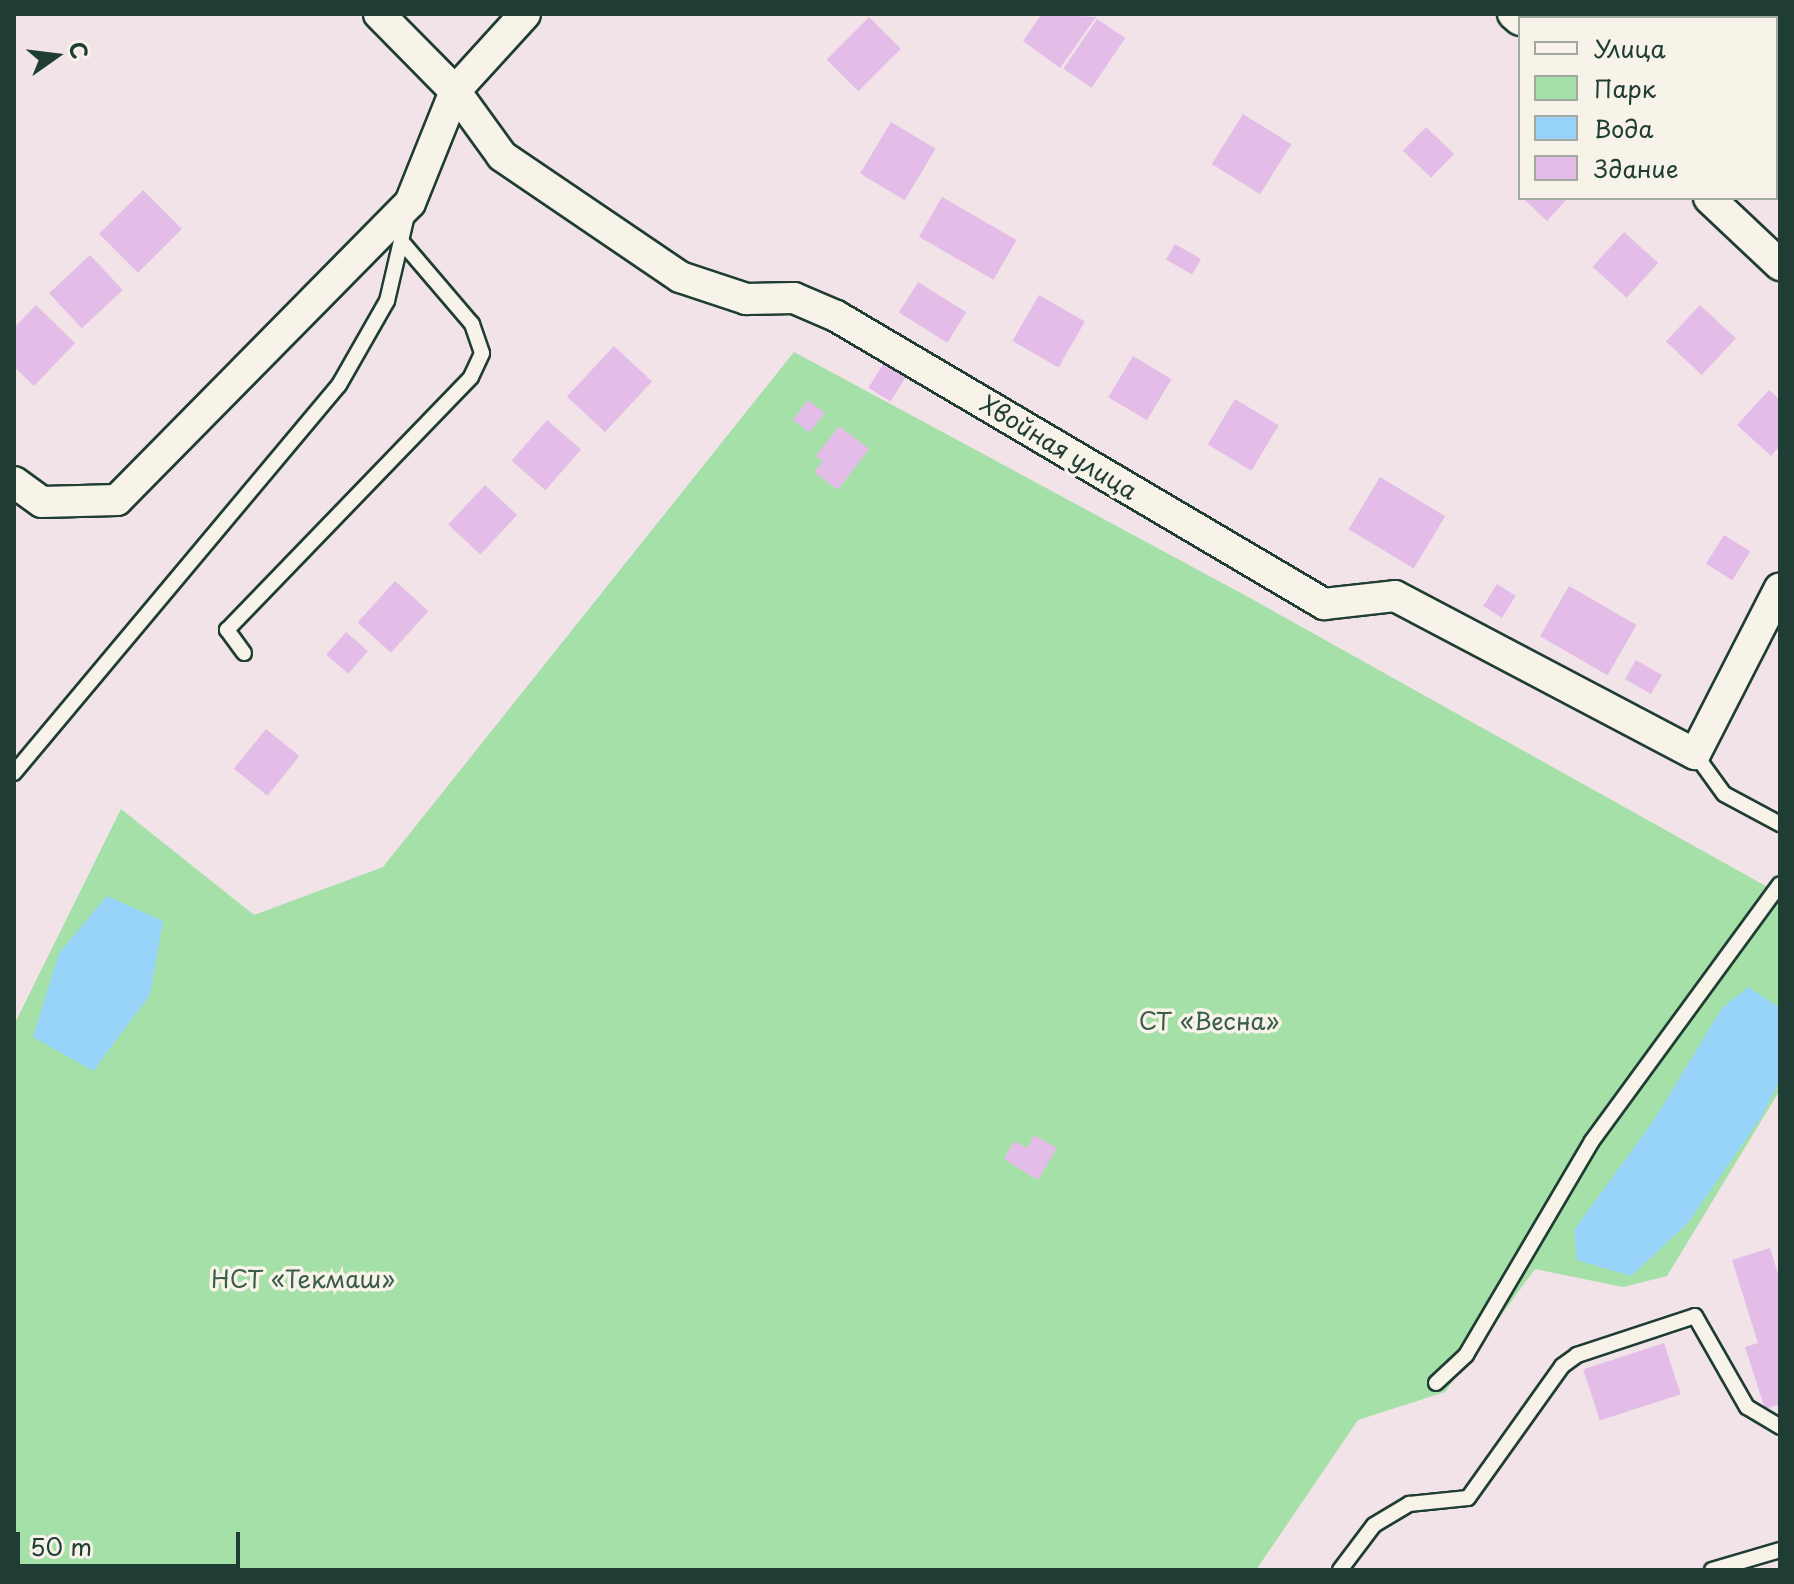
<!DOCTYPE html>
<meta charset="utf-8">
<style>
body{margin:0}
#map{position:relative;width:1794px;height:1584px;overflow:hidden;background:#f1e3e8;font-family:"Playpen Sans",sans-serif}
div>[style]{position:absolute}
.green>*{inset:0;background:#a4e0a7}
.water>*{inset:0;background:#98d4f9}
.building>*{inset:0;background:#e3bde7;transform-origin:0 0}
.roads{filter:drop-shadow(2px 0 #1f3d34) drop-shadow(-2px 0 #1f3d34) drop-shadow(0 2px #1f3d34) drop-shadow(0 -2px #1f3d34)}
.lane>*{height:14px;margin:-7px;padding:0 7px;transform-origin:7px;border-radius:7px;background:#f7f3e8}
.street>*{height:30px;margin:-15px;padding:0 15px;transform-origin:15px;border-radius:15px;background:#f7f3e8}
span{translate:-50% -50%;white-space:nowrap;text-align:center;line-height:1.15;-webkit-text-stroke:7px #f7f3e8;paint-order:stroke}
.street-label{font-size:24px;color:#1f3d34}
.park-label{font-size:24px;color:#3a5e4b}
.frame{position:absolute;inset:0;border:16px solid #1f3d34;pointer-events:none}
.legend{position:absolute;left:1518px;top:16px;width:260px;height:184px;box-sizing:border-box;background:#f7f3e8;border:2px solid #a1aaa0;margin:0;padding:10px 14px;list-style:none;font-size:24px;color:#1f3d34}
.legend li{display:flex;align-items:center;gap:16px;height:40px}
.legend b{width:40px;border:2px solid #a1aaa0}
.north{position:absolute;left:16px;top:16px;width:80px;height:80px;-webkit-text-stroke:6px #f7f3e8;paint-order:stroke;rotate:76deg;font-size:22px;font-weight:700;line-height:32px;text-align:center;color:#1f3d34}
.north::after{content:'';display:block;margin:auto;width:28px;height:36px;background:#1f3d34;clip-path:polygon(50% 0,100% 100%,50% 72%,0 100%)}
.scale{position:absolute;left:16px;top:1532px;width:224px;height:36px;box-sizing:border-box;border:4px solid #1f3d34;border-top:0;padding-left:10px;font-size:24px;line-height:28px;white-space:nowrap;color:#1f3d34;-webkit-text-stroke:6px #f7f3e8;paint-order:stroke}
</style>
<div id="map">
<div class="green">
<i style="clip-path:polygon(794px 352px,1250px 598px,1780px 894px,1780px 1090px,1667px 1276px,1623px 1287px,1535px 1269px,1445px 1392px,1358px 1420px,1256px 1570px,14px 1570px,14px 1025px,121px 809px,254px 915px,383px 867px)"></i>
</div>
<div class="water">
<i style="clip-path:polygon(107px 896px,163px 921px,150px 995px,93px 1071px,33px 1037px,59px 953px)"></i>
<i style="clip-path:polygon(1748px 987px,1780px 1008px,1780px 1080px,1762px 1116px,1688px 1223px,1631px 1276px,1577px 1260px,1574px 1230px,1654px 1120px,1722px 1008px)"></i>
</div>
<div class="building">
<i style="clip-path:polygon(1042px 14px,1096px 17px,1060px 68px,1023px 41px)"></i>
<i style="left:869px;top:17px;width:45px;height:60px;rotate:45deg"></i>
<i style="left:1097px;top:19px;width:34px;height:60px;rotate:34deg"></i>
<i style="left:1776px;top:93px;width:4px;height:84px;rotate:14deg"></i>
<i style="left:1243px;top:114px;width:57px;height:59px;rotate:32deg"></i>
<i style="left:891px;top:122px;width:52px;height:60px;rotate:31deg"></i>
<i style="left:1426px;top:127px;width:39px;height:33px;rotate:44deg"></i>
<i style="left:143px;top:190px;width:55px;height:62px;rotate:45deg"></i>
<i style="left:942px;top:197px;width:86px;height:46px;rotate:30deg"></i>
<i style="clip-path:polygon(1523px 198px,1568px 198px,1547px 221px)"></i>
<i style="left:1624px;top:232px;width:46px;height:47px;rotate:42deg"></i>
<i style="left:1175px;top:244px;width:30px;height:18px;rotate:30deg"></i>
<i style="left:90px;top:255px;width:48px;height:56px;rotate:47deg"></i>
<i style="left:918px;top:282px;width:57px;height:36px;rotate:32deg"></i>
<i style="left:1039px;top:295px;width:53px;height:53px;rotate:30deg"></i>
<i style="clip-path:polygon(36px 305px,75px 343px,34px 386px,14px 367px,14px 328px)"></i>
<i style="left:1700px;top:305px;width:49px;height:50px;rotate:43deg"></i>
<i style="left:614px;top:346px;width:52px;height:69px;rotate:43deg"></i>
<i style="left:1133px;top:356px;width:45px;height:48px;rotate:31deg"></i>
<i style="left:887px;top:358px;width:26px;height:35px;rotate:32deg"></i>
<i style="clip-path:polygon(1769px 390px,1780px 400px,1780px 446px,1771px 456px,1737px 425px)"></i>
<i style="left:1235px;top:399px;width:51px;height:53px;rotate:31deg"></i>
<i style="left:808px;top:400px;width:21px;height:25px;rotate:37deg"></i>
<i style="left:547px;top:420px;width:45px;height:54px;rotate:41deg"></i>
<i style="clip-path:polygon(839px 426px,869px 449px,838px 490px,814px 472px,823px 461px,816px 456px)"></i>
<i style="left:1380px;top:477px;width:76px;height:61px;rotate:31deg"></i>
<i style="left:485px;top:485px;width:44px;height:54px;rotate:43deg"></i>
<i style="left:1724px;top:535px;width:31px;height:34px;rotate:32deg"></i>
<i style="left:395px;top:581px;width:45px;height:56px;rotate:42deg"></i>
<i style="left:1497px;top:584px;width:22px;height:26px;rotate:32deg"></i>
<i style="left:1569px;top:586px;width:78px;height:58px;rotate:30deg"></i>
<i style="left:346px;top:632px;width:29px;height:30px;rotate:41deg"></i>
<i style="left:1636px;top:660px;width:30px;height:22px;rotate:30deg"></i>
<i style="left:266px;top:729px;width:43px;height:51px;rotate:39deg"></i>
<i style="clip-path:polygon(1034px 1135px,1057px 1148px,1038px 1180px,1004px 1159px,1014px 1141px,1027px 1148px)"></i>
<i style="clip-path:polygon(1770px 1248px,1780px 1280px,1780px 1404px,1765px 1409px,1745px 1347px,1758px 1343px,1732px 1260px)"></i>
<i style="left:1664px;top:1343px;width:54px;height:85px;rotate:72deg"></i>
</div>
<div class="roads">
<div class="lane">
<i style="left:244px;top:653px;width:29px;rotate:-126deg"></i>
<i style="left:227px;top:630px;width:351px;rotate:-46deg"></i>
<i style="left:471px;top:377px;width:26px;rotate:-65deg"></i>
<i style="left:482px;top:353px;width:31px;rotate:-109deg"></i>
<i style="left:472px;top:324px;width:109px;rotate:-130.5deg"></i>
<i style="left:1695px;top:754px;width:49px;rotate:54.1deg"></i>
<i style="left:1724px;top:794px;width:64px;rotate:28.2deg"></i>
<i style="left:14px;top:773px;width:506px;rotate:-50.05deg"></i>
<i style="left:339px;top:385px;width:97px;rotate:-60.3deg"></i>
<i style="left:387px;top:301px;width:88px;rotate:-76.9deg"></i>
<i style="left:1436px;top:1383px;width:41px;rotate:-43deg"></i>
<i style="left:1466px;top:1355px;width:248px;rotate:-59.5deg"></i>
<i style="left:1592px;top:1141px;width:318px;rotate:-53.8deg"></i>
<i style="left:1340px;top:1570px;width:56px;rotate:-52.9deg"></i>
<i style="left:1374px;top:1525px;width:41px;rotate:-31deg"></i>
<i style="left:1409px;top:1504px;width:59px;rotate:-5.8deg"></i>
<i style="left:1468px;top:1498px;width:162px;rotate:-54.5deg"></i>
<i style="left:1562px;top:1366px;width:19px;rotate:-36deg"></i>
<i style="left:1577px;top:1355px;width:124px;rotate:-18.3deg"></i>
<i style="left:1695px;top:1316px;width:105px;rotate:60.3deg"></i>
<i style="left:1747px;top:1407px;width:39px;rotate:31deg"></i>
<i style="left:1712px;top:1570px;width:71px;rotate:-16.4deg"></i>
</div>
<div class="street">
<i style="left:379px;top:14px;width:108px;rotate:45.4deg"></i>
<i style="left:455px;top:91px;width:80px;rotate:54.1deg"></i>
<i style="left:502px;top:156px;width:215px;rotate:34.2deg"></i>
<i style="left:680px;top:277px;width:70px;rotate:18.4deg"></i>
<i style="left:746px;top:299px;width:48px;rotate:-1.2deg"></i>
<i style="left:794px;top:298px;width:46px;rotate:23.2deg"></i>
<i style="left:836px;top:316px;width:567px;rotate:30.55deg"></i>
<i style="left:1324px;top:604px;width:71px;rotate:-6.4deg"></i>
<i style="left:1395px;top:596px;width:339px;rotate:27.8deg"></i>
<i style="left:1695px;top:754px;width:186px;rotate:-62.9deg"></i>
<i style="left:1513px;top:14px;width:9px;rotate:41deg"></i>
<i style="left:1709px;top:198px;width:98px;rotate:43.3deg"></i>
<i style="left:14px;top:482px;width:34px;rotate:36deg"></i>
<i style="left:42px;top:502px;width:75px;rotate:-1.5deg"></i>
<i style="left:117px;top:500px;width:417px;rotate:-45.4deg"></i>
<i style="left:410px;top:203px;width:121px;rotate:-68.1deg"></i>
<i style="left:455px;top:91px;width:104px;rotate:-47.7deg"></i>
</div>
</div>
<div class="street-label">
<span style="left:1059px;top:447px;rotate:31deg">Хвойная улица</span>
</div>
<div class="park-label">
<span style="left:1209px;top:1021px">СТ «Весна»</span>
<span style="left:303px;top:1279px">НСТ «Текмаш»</span>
</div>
<div class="frame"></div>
<ul class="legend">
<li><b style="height:10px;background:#f7f3e8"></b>Улица</li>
<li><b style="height:22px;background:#a4e0a7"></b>Парк</li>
<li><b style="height:22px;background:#98d4f9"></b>Вода</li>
<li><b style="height:22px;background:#e3bde7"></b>Здание</li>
</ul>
<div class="north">С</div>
<div class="scale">50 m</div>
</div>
